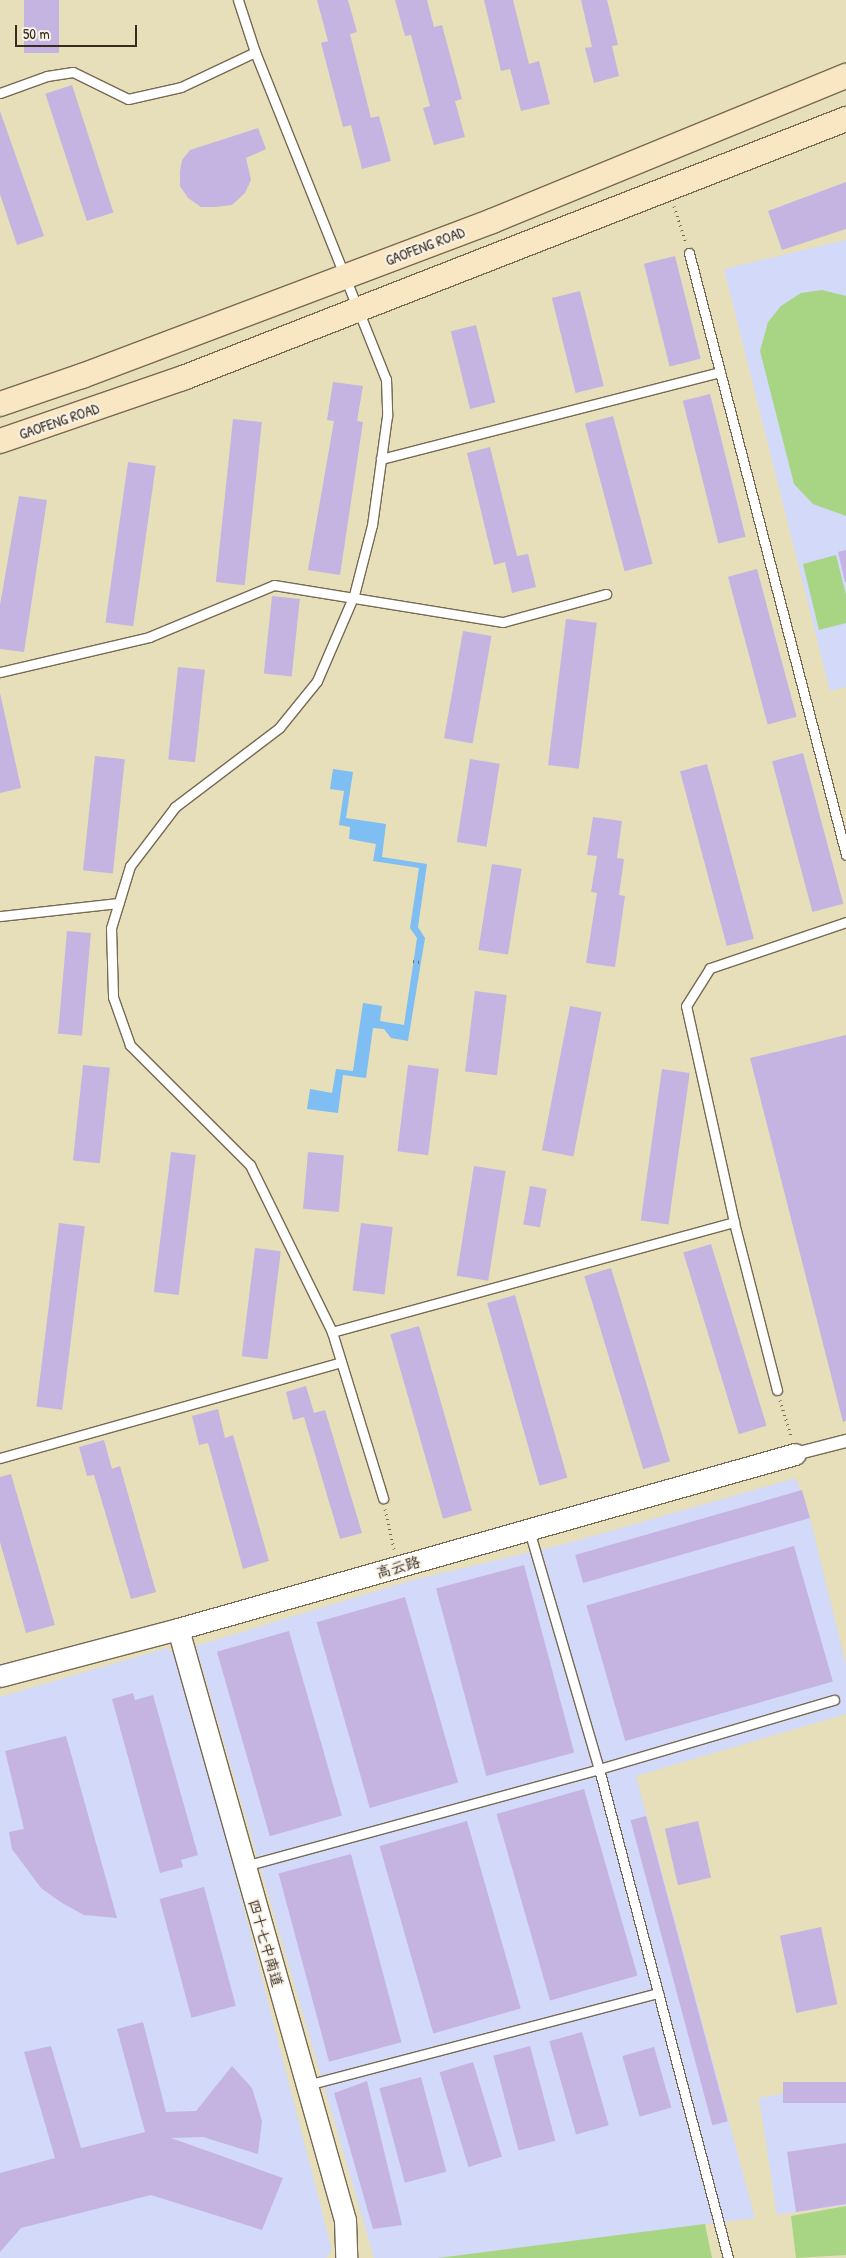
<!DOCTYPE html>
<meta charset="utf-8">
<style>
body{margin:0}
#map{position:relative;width:846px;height:2258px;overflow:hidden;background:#e7dfb9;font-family:"Patrick Hand","LXGW WenKai TC",sans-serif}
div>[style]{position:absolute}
.built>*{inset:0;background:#d2d9f9}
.green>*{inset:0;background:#a7d583}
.water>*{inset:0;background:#7ebef3}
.building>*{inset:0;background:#c5b4e2;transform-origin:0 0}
.path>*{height:3px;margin-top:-1.5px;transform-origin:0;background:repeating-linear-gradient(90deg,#776954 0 1px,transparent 0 5px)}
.roads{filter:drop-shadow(1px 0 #776954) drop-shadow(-1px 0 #776954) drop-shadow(0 1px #776954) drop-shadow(0 -1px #776954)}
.service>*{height:9px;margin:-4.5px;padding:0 4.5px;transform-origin:4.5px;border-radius:4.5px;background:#fff}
.pedestrian>*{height:12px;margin:-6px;padding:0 6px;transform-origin:6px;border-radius:6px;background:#fff}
.tertiary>*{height:21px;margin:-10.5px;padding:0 10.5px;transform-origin:10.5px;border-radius:10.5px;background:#fff}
.secondary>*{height:24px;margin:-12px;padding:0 12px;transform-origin:12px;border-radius:12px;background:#f9e7c3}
span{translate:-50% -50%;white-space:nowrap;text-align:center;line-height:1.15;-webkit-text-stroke:4px #f7f3e8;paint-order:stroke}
.street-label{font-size:15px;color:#3b2a1e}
.scale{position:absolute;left:15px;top:25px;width:122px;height:22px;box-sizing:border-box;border:2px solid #3b2a1e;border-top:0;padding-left:6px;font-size:15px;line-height:18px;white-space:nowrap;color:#3b2a1e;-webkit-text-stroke:4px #f7f3e8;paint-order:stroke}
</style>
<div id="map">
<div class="built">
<i style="clip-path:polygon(846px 240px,846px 687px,830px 691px,724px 269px)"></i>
<i style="clip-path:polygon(796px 1478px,810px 1518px,846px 1665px,846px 1714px,636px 1776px,755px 2218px,438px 2258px,374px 2258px,196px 1646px,413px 1580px,561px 1545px)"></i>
<i style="clip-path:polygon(167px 1648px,179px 1657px,332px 2250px,326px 2258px,0 2258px,0 1697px)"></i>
<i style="clip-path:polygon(846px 2082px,846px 2205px,777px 2215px,759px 2098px)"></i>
</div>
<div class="green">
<i style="clip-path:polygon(822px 290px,846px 296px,846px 516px,813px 504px,794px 484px,760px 351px,768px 322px,781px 306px,801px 293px)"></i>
<i style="clip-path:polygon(836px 555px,846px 595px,846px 623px,819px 630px,803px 564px)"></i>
<i style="clip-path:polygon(846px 2206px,846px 2255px,796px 2258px,791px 2216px)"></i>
<i style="clip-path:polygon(705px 2224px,712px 2258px,438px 2258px)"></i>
</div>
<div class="water">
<i style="clip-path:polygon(333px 769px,353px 772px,346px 818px,386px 824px,382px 857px,427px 864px,418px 927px,425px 938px,408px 1041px,391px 1038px,384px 1029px,373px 1028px,366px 1078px,343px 1075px,338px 1113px,307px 1109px,310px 1089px,332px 1093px,336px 1069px,353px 1071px,363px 1003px,382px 1006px,380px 1021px,404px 1025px,417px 938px,410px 928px,419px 868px,373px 861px,376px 844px,349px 839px,350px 827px,339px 825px,344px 791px,330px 789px)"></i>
</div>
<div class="building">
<i style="left:24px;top:0;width:35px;height:53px"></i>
<i style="clip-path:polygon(317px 0,348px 0,357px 32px,350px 34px,371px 118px,379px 116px,391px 161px,362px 169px,351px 125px,343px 127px,321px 43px,328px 41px)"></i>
<i style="clip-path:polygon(395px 0,427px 0,434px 27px,442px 25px,462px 99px,455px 101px,465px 137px,434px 145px,423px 108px,430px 106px,411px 35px,405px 36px)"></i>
<i style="clip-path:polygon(484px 0,513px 0,529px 64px,539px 61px,550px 104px,521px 111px,510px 69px,501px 71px)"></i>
<i style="clip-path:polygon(581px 0,607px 0,618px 45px,612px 46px,619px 76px,594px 83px,585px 48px,592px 47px)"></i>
<i style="left:72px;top:85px;width:134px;height:28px;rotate:72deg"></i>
<i style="clip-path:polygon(0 111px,44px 236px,17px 245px,0 194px)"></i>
<i style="clip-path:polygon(258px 128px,266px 149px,246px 158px,251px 180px,245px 193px,232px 205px,215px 207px,201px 207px,188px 198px,180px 186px,180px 171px,182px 160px,190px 150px)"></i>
<i style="clip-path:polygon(846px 182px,846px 229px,782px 250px,768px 211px)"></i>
<i style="left:675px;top:256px;width:106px;height:32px;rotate:76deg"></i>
<i style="left:580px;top:291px;width:98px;height:29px;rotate:76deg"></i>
<i style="left:476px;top:325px;width:80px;height:26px;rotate:76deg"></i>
<i style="clip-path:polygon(333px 382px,363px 386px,357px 421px,363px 422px,340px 575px,308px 570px,334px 421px,327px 420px)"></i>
<i style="left:710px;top:394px;width:147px;height:28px;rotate:76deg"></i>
<i style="left:613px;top:416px;width:153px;height:29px;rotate:75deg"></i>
<i style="left:233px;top:419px;width:29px;height:164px;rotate:6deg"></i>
<i style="clip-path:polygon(490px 447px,517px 556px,528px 554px,536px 587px,512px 593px,505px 562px,494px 565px,467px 453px)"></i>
<i style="left:128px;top:462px;width:28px;height:162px;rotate:8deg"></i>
<i style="clip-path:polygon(19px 496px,47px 500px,24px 652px,0 649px,0 605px)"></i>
<i style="clip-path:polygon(846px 550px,846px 582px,845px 582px,838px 552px)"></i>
<i style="left:757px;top:569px;width:153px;height:30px;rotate:75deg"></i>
<i style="left:272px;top:596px;width:28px;height:78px;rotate:6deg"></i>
<i style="left:566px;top:619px;width:31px;height:147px;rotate:7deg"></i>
<i style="left:463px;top:631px;width:29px;height:109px;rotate:10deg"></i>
<i style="left:178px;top:667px;width:27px;height:93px;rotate:6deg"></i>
<i style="clip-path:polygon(0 693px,21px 788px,0 793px)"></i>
<i style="left:803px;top:753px;width:156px;height:32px;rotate:75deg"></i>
<i style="left:95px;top:756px;width:30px;height:115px;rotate:6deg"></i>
<i style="left:470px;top:759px;width:30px;height:84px;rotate:9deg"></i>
<i style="left:707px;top:764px;width:181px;height:28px;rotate:75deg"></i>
<i style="clip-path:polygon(593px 817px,622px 821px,617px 858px,624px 859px,619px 895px,625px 896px,615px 967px,586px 963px,597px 893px,591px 892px,597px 856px,587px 855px)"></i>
<i style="left:492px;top:864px;width:30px;height:87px;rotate:9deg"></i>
<i style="left:67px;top:931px;width:24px;height:103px;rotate:5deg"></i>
<i style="left:475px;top:991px;width:32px;height:81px;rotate:7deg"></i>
<i style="left:570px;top:1006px;width:32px;height:147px;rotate:11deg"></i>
<i style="clip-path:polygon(846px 1035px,846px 1421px,843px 1422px,750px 1058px)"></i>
<i style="left:83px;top:1065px;width:27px;height:96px;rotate:6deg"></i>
<i style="left:408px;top:1065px;width:31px;height:87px;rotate:7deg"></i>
<i style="left:662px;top:1069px;width:28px;height:153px;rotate:8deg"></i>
<i style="left:171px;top:1152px;width:25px;height:141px;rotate:7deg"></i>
<i style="left:308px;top:1152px;width:36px;height:57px;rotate:5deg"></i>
<i style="left:474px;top:1166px;width:32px;height:111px;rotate:9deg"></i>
<i style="left:530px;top:1186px;width:17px;height:39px;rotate:10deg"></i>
<i style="left:59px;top:1223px;width:26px;height:185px;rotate:7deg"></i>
<i style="left:361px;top:1223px;width:32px;height:68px;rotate:7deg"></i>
<i style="left:711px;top:1244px;width:190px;height:29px;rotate:73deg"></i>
<i style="left:255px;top:1248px;width:26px;height:109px;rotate:7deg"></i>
<i style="left:611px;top:1268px;width:202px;height:28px;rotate:73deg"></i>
<i style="left:515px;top:1295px;width:190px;height:29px;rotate:74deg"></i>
<i style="left:419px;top:1326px;width:192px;height:30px;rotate:74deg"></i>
<i style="clip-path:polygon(306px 1386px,314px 1413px,325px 1410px,362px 1533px,340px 1539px,304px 1417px,293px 1420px,286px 1392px)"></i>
<i style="clip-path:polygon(218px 1409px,225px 1438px,233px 1435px,269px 1561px,243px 1569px,208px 1443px,199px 1445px,192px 1416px)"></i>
<i style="clip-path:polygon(104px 1440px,112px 1469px,120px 1466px,156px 1592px,131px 1599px,94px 1475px,87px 1476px,79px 1447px)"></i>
<i style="clip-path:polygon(11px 1474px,55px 1625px,26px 1633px,0 1542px,0 1477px)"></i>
<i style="left:802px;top:1490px;width:29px;height:236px;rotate:74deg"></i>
<i style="left:794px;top:1546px;width:141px;height:216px;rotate:74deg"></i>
<i style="left:524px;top:1565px;width:194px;height:91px;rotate:75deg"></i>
<i style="left:405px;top:1597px;width:193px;height:92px;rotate:74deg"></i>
<i style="left:289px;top:1631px;width:192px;height:75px;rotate:74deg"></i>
<i style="clip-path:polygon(133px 1693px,135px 1700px,153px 1695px,198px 1855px,181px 1860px,183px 1867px,160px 1873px,112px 1699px)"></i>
<i style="clip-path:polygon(66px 1736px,117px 1918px,84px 1915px,62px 1903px,41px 1888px,12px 1849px,9px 1832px,24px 1829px,5px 1751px)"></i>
<i style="left:584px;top:1789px;width:194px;height:91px;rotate:74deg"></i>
<i style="left:646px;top:1816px;width:316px;height:16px;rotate:75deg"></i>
<i style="left:467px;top:1821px;width:195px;height:91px;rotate:74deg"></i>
<i style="left:698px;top:1821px;width:58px;height:34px;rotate:77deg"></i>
<i style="left:351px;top:1854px;width:195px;height:75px;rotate:75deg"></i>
<i style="left:204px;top:1887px;width:123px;height:46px;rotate:75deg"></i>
<i style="left:821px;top:1927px;width:79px;height:42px;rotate:78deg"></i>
<i style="clip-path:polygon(143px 2022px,166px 2112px,196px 2111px,232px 2066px,252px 2088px,262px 2121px,258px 2154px,203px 2137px,171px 2138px,283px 2178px,262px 2230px,151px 2195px,21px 2228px,0 2252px,0 2173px,55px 2158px,24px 2052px,51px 2046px,81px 2148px,145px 2132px,117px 2029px)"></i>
<i style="left:582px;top:2032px;width:97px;height:34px;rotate:74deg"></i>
<i style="left:530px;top:2046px;width:98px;height:38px;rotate:75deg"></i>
<i style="left:654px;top:2047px;width:63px;height:33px;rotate:74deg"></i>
<i style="left:473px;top:2062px;width:99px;height:35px;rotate:73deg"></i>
<i style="left:421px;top:2077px;width:98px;height:43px;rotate:75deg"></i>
<i style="clip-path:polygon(367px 2081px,402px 2225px,373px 2229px,334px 2093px)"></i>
<i style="left:846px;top:2082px;width:21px;height:63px;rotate:90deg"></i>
<i style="clip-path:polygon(846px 2143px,846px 2204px,796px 2212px,787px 2152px)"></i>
</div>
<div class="path">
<i style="left:674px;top:206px;width:39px;rotate:72deg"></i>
<i style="left:413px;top:961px;width:8px;rotate:7deg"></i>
<i style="left:780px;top:1400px;width:39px;rotate:73deg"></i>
<i style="left:385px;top:1509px;width:41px;rotate:77.3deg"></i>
</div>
<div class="roads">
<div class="service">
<i style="left:238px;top:0;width:55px;rotate:71.9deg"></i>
<i style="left:255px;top:52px;width:352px;rotate:68.2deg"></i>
<i style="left:386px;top:379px;width:37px;rotate:88deg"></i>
<i style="left:387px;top:416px;width:110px;rotate:97.8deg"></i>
<i style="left:372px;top:525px;width:72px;rotate:104.4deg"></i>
<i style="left:354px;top:595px;width:94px;rotate:113.3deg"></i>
<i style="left:317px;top:681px;width:60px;rotate:129deg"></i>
<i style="left:279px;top:728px;width:131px;rotate:142.8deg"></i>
<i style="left:175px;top:807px;width:74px;rotate:127.3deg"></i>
<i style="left:130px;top:866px;width:65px;rotate:107deg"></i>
<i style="left:111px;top:928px;width:69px;rotate:88.3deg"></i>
<i style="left:113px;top:997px;width:51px;rotate:70.5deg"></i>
<i style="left:130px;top:1045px;width:170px;rotate:45deg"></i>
<i style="left:250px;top:1165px;width:186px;rotate:63.8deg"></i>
<i style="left:332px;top:1332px;width:174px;rotate:72.9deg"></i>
<i style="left:0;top:93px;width:50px;rotate:-19.9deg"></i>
<i style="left:47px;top:76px;width:26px;rotate:-9deg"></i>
<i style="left:73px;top:72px;width:61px;rotate:26.1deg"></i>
<i style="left:128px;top:99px;width:54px;rotate:-12.8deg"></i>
<i style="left:181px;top:87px;width:82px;rotate:-25.3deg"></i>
<i style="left:689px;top:253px;width:622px;rotate:75.38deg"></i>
<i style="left:381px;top:459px;width:350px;rotate:-14.4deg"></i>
<i style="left:0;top:672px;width:153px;rotate:-13.2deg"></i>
<i style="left:149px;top:637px;width:135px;rotate:-22.6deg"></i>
<i style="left:274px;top:585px;width:232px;rotate:9.2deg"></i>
<i style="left:503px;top:622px;width:107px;rotate:-15.2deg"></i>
<i style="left:0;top:916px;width:119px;rotate:-6.3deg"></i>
<i style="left:332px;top:1332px;width:417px;rotate:-15.3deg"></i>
<i style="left:777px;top:1390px;width:173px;rotate:-104.4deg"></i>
<i style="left:734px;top:1222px;width:221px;rotate:-102.5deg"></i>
<i style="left:686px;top:1006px;width:45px;rotate:-57.7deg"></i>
<i style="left:710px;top:968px;width:144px;rotate:-18.7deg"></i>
<i style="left:0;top:1458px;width:354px;rotate:-15.7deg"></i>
<i style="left:529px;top:1530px;width:249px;rotate:73.7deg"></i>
<i style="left:599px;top:1769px;width:506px;rotate:75.22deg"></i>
<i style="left:245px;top:1866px;width:367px;rotate:-15.3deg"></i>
<i style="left:599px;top:1769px;width:245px;rotate:-16.4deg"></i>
<i style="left:307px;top:2085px;width:363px;rotate:-14.7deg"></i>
</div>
<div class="pedestrian">
<i style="left:795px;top:1454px;width:53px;rotate:-14.3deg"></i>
</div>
<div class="tertiary">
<i style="left:178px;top:1629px;width:614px;rotate:74.22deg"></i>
<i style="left:345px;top:2220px;width:38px;rotate:88deg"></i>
<i style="left:0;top:1676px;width:184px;rotate:-14.8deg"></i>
<i style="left:178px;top:1629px;width:641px;rotate:-15.83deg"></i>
</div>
<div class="secondary">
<i style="left:0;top:404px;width:87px;rotate:-18.9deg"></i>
<i style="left:82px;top:376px;width:438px;rotate:-20.7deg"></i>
<i style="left:492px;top:221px;width:383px;rotate:-22.3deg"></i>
<i style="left:0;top:441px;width:194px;rotate:-19deg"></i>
<i style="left:183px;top:378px;width:712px;rotate:-21.34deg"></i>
</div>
</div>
<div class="street-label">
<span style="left:425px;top:246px;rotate:-21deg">GAOFENG ROAD</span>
<span style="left:59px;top:421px;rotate:-19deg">GAOFENG ROAD</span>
<span style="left:398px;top:1567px;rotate:-16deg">高云路</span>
<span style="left:266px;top:1943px;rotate:74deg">四十七中南道</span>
</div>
<div class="scale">50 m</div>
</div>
